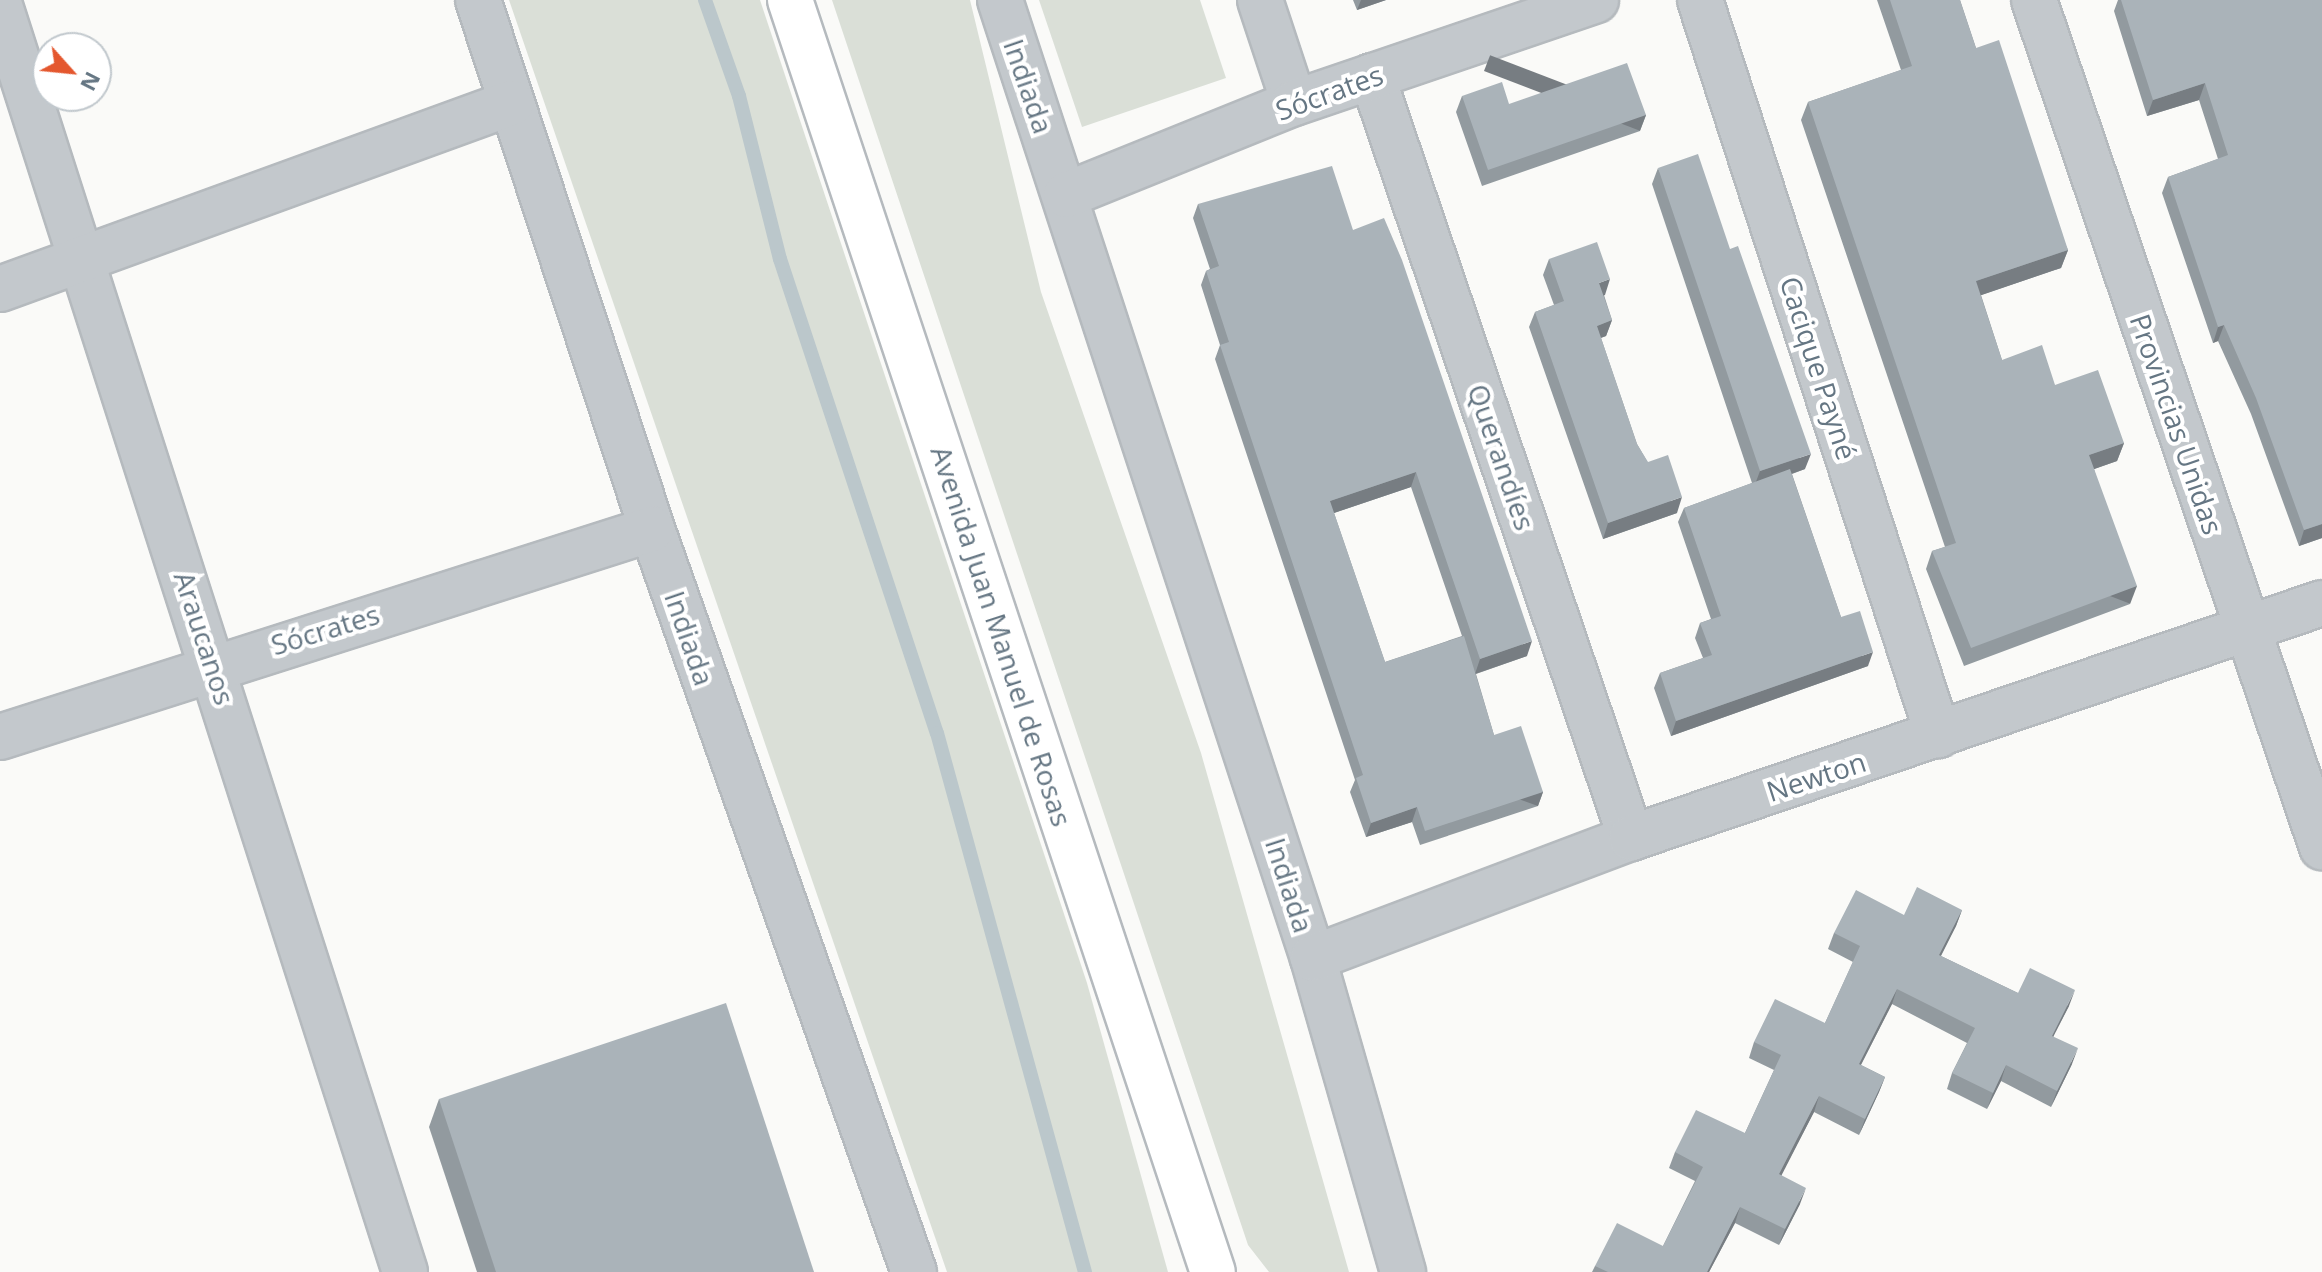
<!DOCTYPE html>
<meta charset="utf-8">
<style>
body{margin:0}
#map{position:relative;width:2322px;height:1272px;overflow:hidden;background:#fafaf8;font-family:"Open Sans",sans-serif}
div>[style]{position:absolute}
.green>*{inset:0;background:#dadfd7}
.stream>*{height:14px;margin:-7px;padding:0 7px;transform-origin:7px;border-radius:7px;background:#bbc7cb}
.roads{filter:drop-shadow(2px 0 #b5babe) drop-shadow(-2px 0 #b5babe) drop-shadow(0 2px #b5babe) drop-shadow(0 -2px #b5babe)}
.minor>*{height:44px;margin:-22px;padding:0 22px;transform-origin:22px;border-radius:22px;background:#c3c8cc}
.major>*{height:44px;margin:-22px;padding:0 22px;transform-origin:22px;border-radius:22px;background:#fff}
.wall>*{inset:0;background:#929a9f}
.shaded-wall>*{inset:0;background:#777d82;transform-origin:0 0}
.building>*{inset:0;background:#aab3b9}
span{translate:-50% -50%;white-space:nowrap;text-align:center;line-height:1.15;-webkit-text-stroke:8px #fff;paint-order:stroke}
.street-label{font-size:28px;color:#657683}
.north{position:absolute;left:32px;top:32px;width:80px;height:80px;box-sizing:border-box;background:#fff;border:2px solid #c1c8cd;border-radius:50%;rotate:117deg;font-size:22px;font-weight:700;line-height:32px;text-align:center;color:#657683}
.north::after{content:'';display:block;margin:auto;width:28px;height:36px;background:#e4572e;clip-path:polygon(50% 0,100% 100%,50% 72%,0 100%)}
</style>
<div id="map">
<div class="green">
<i style="clip-path:polygon(509px 0,760px 0,1087px 983px,1168px 1272px,947px 1272px)"></i>
<i style="clip-path:polygon(832px 0,970px 0,1041px 292px,1201px 753px,1349px 1272px,1269px 1272px,1248px 1245px)"></i>
<i style="clip-path:polygon(1039px 0,1200px 0,1226px 78px,1082px 127px)"></i>
</div>
<div class="stream">
<i style="left:705px;top:0;width:102px;rotate:70.5deg"></i>
<i style="left:739px;top:96px;width:168px;rotate:75.9deg"></i>
<i style="left:780px;top:259px;width:499px;rotate:71.7deg"></i>
<i style="left:937px;top:733px;width:559px;rotate:74.65deg"></i>
</div>
<div class="roads">
<div class="minor">
<i style="left:478px;top:0;width:557px;rotate:71.79deg"></i>
<i style="left:652px;top:529px;width:788px;rotate:70.58deg"></i>
<i style="left:1000px;top:0;width:1008px;rotate:71.91deg"></i>
<i style="left:1313px;top:958px;width:327px;rotate:74deg"></i>
<i style="left:1260px;top:0;width:108px;rotate:71.7deg"></i>
<i style="left:1700px;top:0;width:773px;rotate:72.06deg"></i>
<i style="left:2034px;top:0;width:895px;rotate:71.22deg"></i>
<i style="left:0;top:6px;width:1329px;rotate:72.26deg"></i>
<i style="left:1372px;top:76px;width:805px;rotate:71.23deg"></i>
<i style="left:1066px;top:195px;width:246px;rotate:-22deg"></i>
<i style="left:1294px;top:103px;width:319px;rotate:-18.8deg"></i>
<i style="left:0;top:289px;width:544px;rotate:-20deg"></i>
<i style="left:0;top:737px;width:684px;rotate:-17.69deg"></i>
<i style="left:1313px;top:958px;width:340px;rotate:-20.7deg"></i>
<i style="left:1631px;top:838px;width:730px;rotate:-18.78deg"></i>
</div>
<div class="major">
<i style="left:790px;top:0;width:1340px;rotate:71.61deg"></i>
</div>
</div>
<div class="wall">
<i style="clip-path:polygon(1353px 0,1386px 0,1357px 10px)"></i>
<i style="clip-path:polygon(1877px 0,1960px 0,1976px 48px,2068px 250px,2061px 268px,1981px 295px,2002px 360px,2055px 385px,2124px 443px,2117px 461px,2094px 469px,2130px 604px,1964px 666px,1926px 569px,1932px 551px,1945px 547px,1801px 120px,1808px 102px,1901px 70px)"></i>
<i style="clip-path:polygon(2118px 0,2322px 0,2322px 538px,2299px 546px,2251px 414px,2218px 341px,2213px 343px,2162px 193px,2168px 177px,2218px 159px,2199px 100px,2147px 116px,2114px 11px)"></i>
<i style="clip-path:polygon(1462px 96px,1509px 104px,1646px 115px,1640px 131px,1482px 186px,1456px 112px)"></i>
<i style="clip-path:polygon(1658px 168px,1805px 469px,1792px 474px,1841px 617px,1868px 666px,1671px 736px,1654px 688px,1660px 673px,1703px 658px,1695px 638px,1700px 623px,1711px 619px,1678px 522px,1684px 508px,1752px 483px,1652px 184px)"></i>
<i style="clip-path:polygon(evenodd,1198px 204px,1353px 230px,1527px 656px,1476px 674px,1494px 735px,1543px 792px,1538px 806px,1420px 845px,1412px 822px,1366px 837px,1350px 792px,1355px 780px,1215px 359px,1220px 345px,1201px 285px,1206px 271px,1210px 269px,1193px 218px,1198px 204px,1411px 487px,1462px 636px,1385px 662px,1334px 513px,1411px 487px)"></i>
<i style="clip-path:polygon(1549px 259px,1605px 295px,1604px 295px,1612px 320px,1606px 336px,1601px 338px,1637px 444px,1677px 513px,1603px 539px,1529px 327px,1535px 312px,1554px 305px,1543px 275px)"></i>
<i style="clip-path:polygon(1962px 910px,1956px 926px,1941px 956px,2018px 993px,2069px 1006px,2053px 1036px,2072px 1064px,2051px 1107px,2001px 1081px,1987px 1109px,1947px 1089px,1952px 1073px,1967px 1043px,1892px 1004px,1861px 1065px,1885px 1077px,1879px 1092px,1859px 1135px,1814px 1112px,1781px 1175px,1800px 1204px,1779px 1245px,1735px 1223px,1709px 1272px,1592px 1272px,1595px 1266px,1663px 1246px,1695px 1181px,1669px 1168px,1675px 1152px,1745px 1133px,1774px 1070px,1749px 1058px,1754px 1042px,1825px 1023px,1853px 962px,1828px 949px,1834px 933px,1904px 915px)"></i>
<i style="clip-path:polygon(439px 1099px,814px 1272px,477px 1272px,429px 1127px)"></i>
</div>
<div class="shaded-wall">
<i style="clip-path:polygon(1361px 0,1386px 0,1357px 10px)"></i>
<i style="clip-path:polygon(2205px 83px,2199px 100px,2147px 116px,2153px 100px)"></i>
<i style="left:1646px;top:115px;width:17px;height:167px;rotate:111deg"></i>
<i style="clip-path:polygon(2068px 250px,2061px 268px,1970px 299px,1976px 281px)"></i>
<i style="clip-path:polygon(1610px 279px,1605px 295px,1594px 299px,1599px 283px)"></i>
<i style="clip-path:polygon(1612px 320px,1606px 336px,1591px 341px,1597px 326px)"></i>
<i style="clip-path:polygon(2224px 325px,2218px 341px,2213px 343px,2218px 327px)"></i>
<i style="clip-path:polygon(2124px 443px,2117px 461px,2083px 473px,2089px 455px)"></i>
<i style="clip-path:polygon(1811px 454px,1805px 469px,1754px 487px,1760px 471px)"></i>
<i style="clip-path:polygon(1416px 472px,1411px 487px,1325px 516px,1330px 501px)"></i>
<i style="clip-path:polygon(1682px 497px,1677px 513px,1603px 539px,1608px 523px)"></i>
<i style="clip-path:polygon(2322px 524px,2322px 538px,2299px 546px,2304px 530px)"></i>
<i style="left:2137px;top:586px;width:19px;height:177px;rotate:111deg"></i>
<i style="clip-path:polygon(1532px 641px,1527px 656px,1475px 674px,1480px 659px)"></i>
<i style="clip-path:polygon(1873px 652px,1868px 666px,1671px 736px,1676px 721px)"></i>
<i style="left:1543px;top:792px;width:15px;height:124px;rotate:110deg"></i>
<i style="clip-path:polygon(1417px 807px,1412px 822px,1366px 837px,1371px 823px)"></i>
<i style="clip-path:polygon(1962px 910px,1956px 926px,1933px 971px,1939px 955px)"></i>
<i style="clip-path:polygon(1897px 989px,1892px 1004px,1853px 1080px,1859px 1064px)"></i>
<i style="clip-path:polygon(2075px 990px,2069px 1006px,2046px 1051px,2052px 1036px)"></i>
<i style="clip-path:polygon(2078px 1048px,2072px 1064px,2051px 1107px,2057px 1091px)"></i>
<i style="clip-path:polygon(2006px 1065px,2001px 1081px,1987px 1109px,1993px 1093px)"></i>
<i style="clip-path:polygon(1885px 1077px,1879px 1092px,1859px 1135px,1865px 1119px)"></i>
<i style="clip-path:polygon(1819px 1096px,1814px 1112px,1774px 1190px,1779px 1174px)"></i>
<i style="clip-path:polygon(1806px 1188px,1800px 1204px,1779px 1245px,1785px 1229px)"></i>
<i style="clip-path:polygon(1740px 1207px,1735px 1223px,1709px 1272px,1707px 1272px)"></i>
</div>
<div class="building">
<i style="clip-path:polygon(1890px 0,1960px 0,1976px 48px,1999px 40px,2068px 250px,1976px 281px,2002px 360px,2042px 345px,2055px 385px,2098px 370px,2124px 443px,2089px 455px,2137px 586px,1971px 648px,1932px 551px,1956px 543px,1808px 102px,1912px 66px)"></i>
<i style="clip-path:polygon(2121px 0,2322px 0,2322px 524px,2304px 530px,2256px 398px,2224px 325px,2218px 327px,2168px 177px,2228px 155px,2205px 83px,2153px 100px)"></i>
<i style="clip-path:polygon(1627px 63px,1646px 115px,1488px 170px,1462px 96px,1502px 82px,1509px 104px)"></i>
<i style="clip-path:polygon(1698px 154px,1730px 249px,1738px 246px,1811px 454px,1760px 471px,1658px 168px)"></i>
<i style="clip-path:polygon(1332px 166px,1353px 230px,1384px 218px,1402px 260px,1532px 641px,1480px 659px,1416px 472px,1330px 501px,1385px 662px,1464px 636px,1494px 735px,1521px 726px,1543px 792px,1425px 831px,1417px 807px,1371px 823px,1356px 778px,1363px 775px,1220px 345px,1229px 342px,1206px 271px,1219px 266px,1198px 204px)"></i>
<i style="clip-path:polygon(1597px 242px,1610px 279px,1599px 283px,1612px 320px,1597px 326px,1637px 444px,1648px 462px,1668px 455px,1682px 497px,1608px 523px,1535px 312px,1564px 301px,1549px 259px)"></i>
<i style="clip-path:polygon(1790px 469px,1841px 617px,1860px 611px,1873px 652px,1676px 721px,1660px 673px,1712px 655px,1700px 623px,1721px 616px,1684px 508px)"></i>
<i style="clip-path:polygon(1917px 887px,1962px 910px,1939px 955px,2018px 993px,2030px 968px,2075px 990px,2052px 1036px,2078px 1048px,2057px 1091px,2006px 1065px,1993px 1093px,1952px 1073px,1975px 1028px,1897px 989px,1859px 1064px,1885px 1077px,1865px 1119px,1819px 1096px,1779px 1174px,1806px 1188px,1785px 1229px,1740px 1207px,1707px 1272px,1608px 1272px,1595px 1266px,1617px 1223px,1663px 1246px,1703px 1167px,1675px 1152px,1696px 1110px,1745px 1133px,1781px 1055px,1754px 1042px,1775px 999px,1825px 1023px,1860px 946px,1834px 933px,1856px 890px,1904px 915px)"></i>
<i style="clip-path:polygon(726px 1003px,814px 1272px,496px 1272px,439px 1099px)"></i>
</div>
<div class="street-label">
<span style="left:1029px;top:86px;rotate:71deg">Indiada</span>
<span style="left:1329px;top:92px;rotate:-20deg">Sócrates</span>
<span style="left:1819px;top:368px;rotate:72deg">Cacique Payné</span>
<span style="left:2177px;top:424px;rotate:71deg">Provincias Unidas</span>
<span style="left:1502px;top:457px;rotate:71deg">Querandíes</span>
<span style="left:325px;top:629px;rotate:-17deg">Sócrates</span>
<span style="left:1002px;top:636px;rotate:72deg">Avenida Juan Manuel de Rosas</span>
<span style="left:205px;top:638px;rotate:72deg">Araucanos</span>
<span style="left:690px;top:638px;rotate:71deg">Indiada</span>
<span style="left:1816px;top:776px;rotate:-18deg">Newton</span>
<span style="left:1290px;top:885px;rotate:72deg">Indiada</span>
</div>
<div class="north">N</div>
</div>
